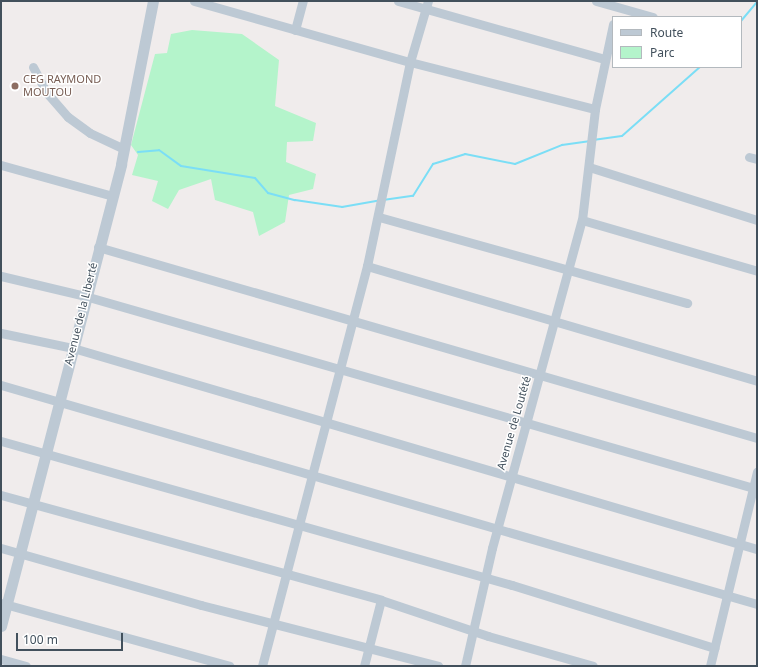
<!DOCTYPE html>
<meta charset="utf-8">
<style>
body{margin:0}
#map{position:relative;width:758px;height:667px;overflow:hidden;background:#f0ecec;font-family:"Noto Sans",sans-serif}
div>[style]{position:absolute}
.green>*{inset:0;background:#b4f4cb}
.stream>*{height:2px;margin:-1px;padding:0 1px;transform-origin:1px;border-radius:1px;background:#7bdef6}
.minor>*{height:9px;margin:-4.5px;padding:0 4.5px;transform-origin:4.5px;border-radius:4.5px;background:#bdc9d4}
.tertiary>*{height:11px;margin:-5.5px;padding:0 5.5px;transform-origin:5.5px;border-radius:5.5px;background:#bdc9d4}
.dots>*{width:11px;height:11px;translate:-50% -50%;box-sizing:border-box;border:2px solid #fff;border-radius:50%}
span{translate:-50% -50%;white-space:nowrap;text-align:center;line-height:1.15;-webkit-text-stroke:3px #fff;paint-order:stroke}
.education-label{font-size:11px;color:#785e54}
.left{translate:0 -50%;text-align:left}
.street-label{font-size:11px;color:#42505c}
.frame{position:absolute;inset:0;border:2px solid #42505c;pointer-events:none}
.legend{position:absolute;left:612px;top:16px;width:130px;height:52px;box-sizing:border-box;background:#fff;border:1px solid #b3b9be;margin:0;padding:5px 7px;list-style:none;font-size:12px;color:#42505c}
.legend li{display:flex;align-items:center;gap:8px;height:20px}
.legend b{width:20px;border:1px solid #b3b9be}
.scale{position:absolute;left:16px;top:633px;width:107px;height:18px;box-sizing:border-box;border:2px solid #42505c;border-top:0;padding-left:5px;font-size:12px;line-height:14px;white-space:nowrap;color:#42505c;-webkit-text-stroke:3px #fff;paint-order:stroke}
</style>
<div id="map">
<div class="green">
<i style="clip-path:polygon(192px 30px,242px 34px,279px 60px,275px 106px,316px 123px,313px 141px,287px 142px,286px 162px,316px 174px,313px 189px,289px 195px,285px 222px,259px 236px,253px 212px,215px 200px,211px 179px,179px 190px,168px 209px,152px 201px,158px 181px,132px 175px,138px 155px,131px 145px,155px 54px,167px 53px,171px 34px)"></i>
</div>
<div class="stream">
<i style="left:741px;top:21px;width:25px;rotate:-50deg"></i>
<i style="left:593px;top:140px;width:29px;rotate:-8deg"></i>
<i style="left:622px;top:136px;width:104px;rotate:-41.5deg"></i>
<i style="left:138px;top:152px;width:21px;rotate:-5deg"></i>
<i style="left:159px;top:150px;width:27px;rotate:36deg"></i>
<i style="left:181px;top:166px;width:75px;rotate:9.2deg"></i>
<i style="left:255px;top:178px;width:20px;rotate:49deg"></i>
<i style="left:268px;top:193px;width:28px;rotate:15deg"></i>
<i style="left:295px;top:200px;width:48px;rotate:8.5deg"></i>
<i style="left:342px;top:207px;width:36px;rotate:-10deg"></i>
<i style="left:383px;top:200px;width:30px;rotate:-8deg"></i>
<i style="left:413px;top:196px;width:38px;rotate:-58deg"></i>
<i style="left:433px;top:164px;width:34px;rotate:-17deg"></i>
<i style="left:465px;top:154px;width:51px;rotate:11.3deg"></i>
<i style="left:515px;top:164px;width:51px;rotate:-22deg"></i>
<i style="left:562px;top:145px;width:27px;rotate:-8deg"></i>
</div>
<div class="minor">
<i style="left:194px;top:1px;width:224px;rotate:15.8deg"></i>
<i style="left:410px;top:62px;width:191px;rotate:14.3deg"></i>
<i style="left:398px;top:1px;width:215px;rotate:15.7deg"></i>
<i style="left:596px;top:1px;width:59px;rotate:15.7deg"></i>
<i style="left:295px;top:30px;width:30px;rotate:-75deg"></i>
<i style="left:33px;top:67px;width:30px;rotate:62deg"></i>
<i style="left:47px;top:93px;width:32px;rotate:49deg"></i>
<i style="left:68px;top:117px;width:27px;rotate:36deg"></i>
<i style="left:90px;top:133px;width:38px;rotate:25deg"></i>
<i style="left:749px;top:157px;width:8px;rotate:14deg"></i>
<i style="left:1px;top:165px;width:116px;rotate:15.5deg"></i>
<i style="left:589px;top:167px;width:176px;rotate:17.5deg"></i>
<i style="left:379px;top:217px;width:320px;rotate:15.6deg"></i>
<i style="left:582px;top:220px;width:182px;rotate:16.2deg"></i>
<i style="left:98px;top:247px;width:686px;rotate:16.16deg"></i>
<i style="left:367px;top:266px;width:407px;rotate:16.4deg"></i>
<i style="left:1px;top:276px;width:86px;rotate:13.4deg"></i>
<i style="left:85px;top:296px;width:699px;rotate:16.02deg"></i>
<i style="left:1px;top:333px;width:74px;rotate:11.8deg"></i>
<i style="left:73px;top:348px;width:713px;rotate:16.38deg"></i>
<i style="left:1px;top:385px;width:787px;rotate:16.16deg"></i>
<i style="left:1px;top:441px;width:531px;rotate:15.74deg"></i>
<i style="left:512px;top:585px;width:212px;rotate:17.3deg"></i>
<i style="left:1px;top:495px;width:394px;rotate:15.4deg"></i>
<i style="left:381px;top:600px;width:113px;rotate:18.6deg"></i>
<i style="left:488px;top:636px;width:109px;rotate:15.9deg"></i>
<i style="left:1px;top:548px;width:208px;rotate:15.9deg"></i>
<i style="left:201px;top:605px;width:245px;rotate:14.4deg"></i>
<i style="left:1px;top:603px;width:237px;rotate:15.4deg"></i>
<i style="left:1px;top:659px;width:26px;rotate:16deg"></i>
<i style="left:262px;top:666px;width:414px;rotate:-75.3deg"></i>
<i style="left:367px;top:266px;width:208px;rotate:-78.1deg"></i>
<i style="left:410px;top:62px;width:64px;rotate:-73.6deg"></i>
<i style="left:364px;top:666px;width:68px;rotate:-75.6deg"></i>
<i style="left:465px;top:666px;width:121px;rotate:-77.1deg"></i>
<i style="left:492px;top:548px;width:340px;rotate:-74.7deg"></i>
<i style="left:582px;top:220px;width:112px;rotate:-83.3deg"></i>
<i style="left:595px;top:109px;width:87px;rotate:-78deg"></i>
<i style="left:710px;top:666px;width:200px;rotate:-76.4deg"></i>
</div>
<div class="tertiary">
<i style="left:1px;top:626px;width:477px;rotate:-75.4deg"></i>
<i style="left:121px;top:164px;width:166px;rotate:-78.9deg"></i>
</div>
<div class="dots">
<i style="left:15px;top:86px;background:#8d6e63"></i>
</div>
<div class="education-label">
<span class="left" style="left:23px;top:86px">CEG RAYMOND<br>MOUTOU</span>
</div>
<div class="street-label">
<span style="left:81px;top:314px;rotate:-76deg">Avenue de la Liberté</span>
<span style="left:514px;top:423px;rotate:-74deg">Avenue de Loutété</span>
</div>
<div class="frame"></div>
<ul class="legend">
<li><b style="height:5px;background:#bdc9d4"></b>Route</li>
<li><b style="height:11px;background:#b4f4cb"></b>Parc</li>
</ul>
<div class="scale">100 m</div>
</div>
